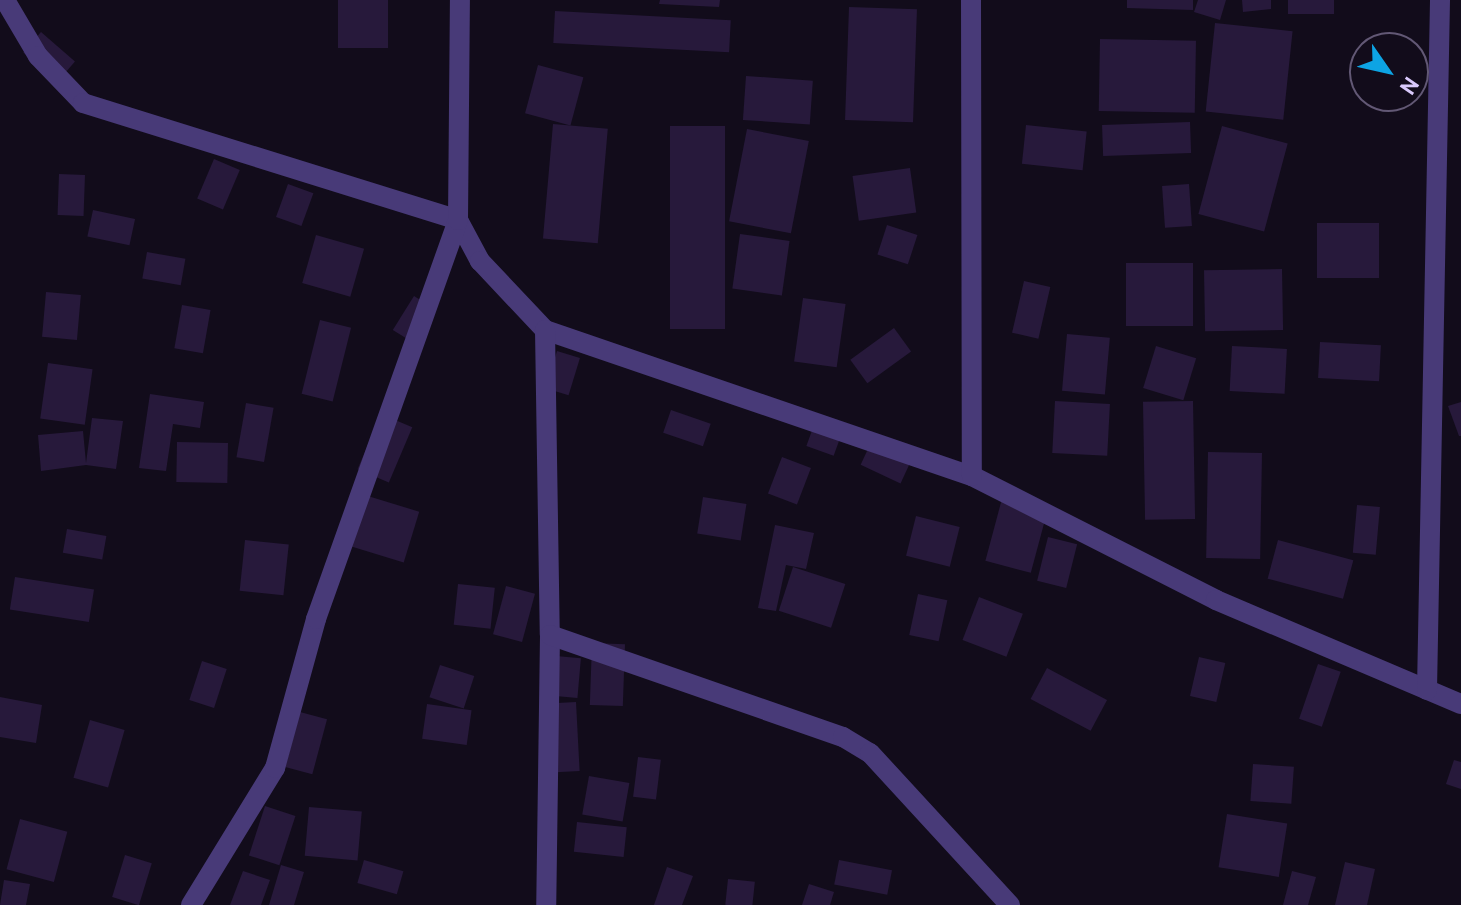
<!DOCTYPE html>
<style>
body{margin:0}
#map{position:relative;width:1461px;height:905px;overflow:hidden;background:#120c1b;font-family:Overpass,sans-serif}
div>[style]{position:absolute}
.building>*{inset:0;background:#27193b;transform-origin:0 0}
.minor>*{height:20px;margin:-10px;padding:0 10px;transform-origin:10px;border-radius:10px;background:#483a78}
span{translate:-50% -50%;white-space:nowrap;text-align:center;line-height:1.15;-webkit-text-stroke:6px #120c1b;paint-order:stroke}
.north{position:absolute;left:1349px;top:32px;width:80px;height:80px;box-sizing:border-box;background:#120c1b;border:2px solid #625875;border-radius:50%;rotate:124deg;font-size:22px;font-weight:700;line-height:32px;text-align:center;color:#d9c9fc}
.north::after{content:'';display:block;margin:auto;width:28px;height:36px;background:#0da4e4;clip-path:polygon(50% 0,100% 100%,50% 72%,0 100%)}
</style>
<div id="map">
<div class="building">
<i style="left:338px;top:0;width:50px;height:48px"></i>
<i style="clip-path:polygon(660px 0,720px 0,719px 7px,659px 4px)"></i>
<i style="clip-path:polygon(1127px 0,1193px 0,1193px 10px,1127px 8px)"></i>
<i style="clip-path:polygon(1198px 0,1226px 0,1220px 20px,1194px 12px)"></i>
<i style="clip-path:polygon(1242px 0,1271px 0,1271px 9px,1243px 12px)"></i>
<i style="left:1288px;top:0;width:46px;height:14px"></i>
<i style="left:849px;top:7px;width:68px;height:113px;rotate:2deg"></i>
<i style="left:555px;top:11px;width:176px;height:32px;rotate:3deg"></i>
<i style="left:1215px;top:23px;width:78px;height:89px;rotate:6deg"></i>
<i style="left:41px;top:32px;width:45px;height:27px;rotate:41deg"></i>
<i style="left:1100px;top:39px;width:96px;height:72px;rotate:1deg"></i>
<i style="left:538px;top:65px;width:47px;height:50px;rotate:15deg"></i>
<i style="left:746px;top:76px;width:67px;height:44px;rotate:4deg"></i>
<i style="left:1190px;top:122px;width:31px;height:88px;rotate:88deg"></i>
<i style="left:553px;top:124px;width:55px;height:115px;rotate:5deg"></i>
<i style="left:1026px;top:125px;width:61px;height:39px;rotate:6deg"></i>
<i style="left:670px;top:126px;width:55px;height:203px"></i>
<i style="left:1222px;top:126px;width:68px;height:91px;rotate:15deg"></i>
<i style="left:747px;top:129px;width:63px;height:94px;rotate:11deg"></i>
<i style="left:214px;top:159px;width:28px;height:43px;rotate:23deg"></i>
<i style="left:910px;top:168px;width:45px;height:58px;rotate:82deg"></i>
<i style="left:59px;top:174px;width:26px;height:41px;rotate:2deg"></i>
<i style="left:288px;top:184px;width:27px;height:35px;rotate:20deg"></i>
<i style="left:1189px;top:184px;width:42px;height:27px;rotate:86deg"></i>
<i style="left:93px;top:210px;width:43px;height:27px;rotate:12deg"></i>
<i style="left:1379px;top:223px;width:55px;height:62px;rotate:90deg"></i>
<i style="left:887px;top:225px;width:32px;height:31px;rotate:18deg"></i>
<i style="left:740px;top:234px;width:50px;height:55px;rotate:8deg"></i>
<i style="left:316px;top:235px;width:50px;height:50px;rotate:16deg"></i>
<i style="left:147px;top:252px;width:39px;height:27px;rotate:10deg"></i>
<i style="left:1126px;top:263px;width:67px;height:63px"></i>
<i style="left:1282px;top:269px;width:61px;height:78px;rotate:89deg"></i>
<i style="left:1024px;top:281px;width:27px;height:53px;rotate:13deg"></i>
<i style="left:46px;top:292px;width:35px;height:45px;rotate:5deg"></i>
<i style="left:414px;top:296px;width:22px;height:40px;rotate:32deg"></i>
<i style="left:803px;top:298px;width:43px;height:64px;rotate:8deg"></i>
<i style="left:182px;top:305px;width:29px;height:44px;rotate:10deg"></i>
<i style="left:320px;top:320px;width:32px;height:76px;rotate:14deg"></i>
<i style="left:894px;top:328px;width:29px;height:54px;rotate:54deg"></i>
<i style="left:1067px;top:334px;width:43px;height:57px;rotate:5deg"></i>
<i style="left:1320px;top:342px;width:61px;height:36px;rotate:3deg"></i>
<i style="left:1156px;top:346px;width:42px;height:44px;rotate:17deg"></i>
<i style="left:1232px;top:346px;width:55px;height:45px;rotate:3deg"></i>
<i style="left:557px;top:351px;width:24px;height:39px;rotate:17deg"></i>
<i style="left:48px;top:363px;width:45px;height:56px;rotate:8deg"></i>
<i style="clip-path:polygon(150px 394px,204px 402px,200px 428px,173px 424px,166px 471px,139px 468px)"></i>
<i style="left:1055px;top:401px;width:55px;height:52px;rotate:3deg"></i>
<i style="left:1193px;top:401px;width:118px;height:50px;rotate:89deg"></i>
<i style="clip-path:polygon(1461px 402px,1461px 436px,1459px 436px,1448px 406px)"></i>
<i style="left:246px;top:403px;width:28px;height:55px;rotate:10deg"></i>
<i style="left:671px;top:410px;width:42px;height:24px;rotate:19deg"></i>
<i style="left:381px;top:414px;width:34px;height:60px;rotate:23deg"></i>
<i style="left:818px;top:414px;width:29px;height:34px;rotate:20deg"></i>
<i style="clip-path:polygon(92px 418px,123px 421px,116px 469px,86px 465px,41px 471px,38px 435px,83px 431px,86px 463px)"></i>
<i style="left:875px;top:434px;width:44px;height:34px;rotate:25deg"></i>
<i style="left:177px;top:442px;width:51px;height:40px;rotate:1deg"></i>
<i style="left:1208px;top:452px;width:54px;height:106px;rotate:1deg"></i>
<i style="left:782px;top:457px;width:31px;height:39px;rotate:21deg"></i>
<i style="left:358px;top:493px;width:64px;height:53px;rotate:17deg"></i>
<i style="left:1003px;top:495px;width:47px;height:68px;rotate:15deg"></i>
<i style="left:703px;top:497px;width:44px;height:37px;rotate:9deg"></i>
<i style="left:1357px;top:505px;width:23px;height:48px;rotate:5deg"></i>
<i style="left:916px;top:516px;width:45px;height:41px;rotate:14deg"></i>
<i style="clip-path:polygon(775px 525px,814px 533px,806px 569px,786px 565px,776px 611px,758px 608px)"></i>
<i style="left:67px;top:529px;width:40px;height:24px;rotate:10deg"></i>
<i style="left:1048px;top:537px;width:30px;height:45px;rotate:14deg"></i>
<i style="left:245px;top:540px;width:44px;height:51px;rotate:6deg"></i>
<i style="left:1278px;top:540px;width:78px;height:40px;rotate:15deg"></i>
<i style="left:793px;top:567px;width:55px;height:46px;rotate:18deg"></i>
<i style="left:15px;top:577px;width:80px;height:33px;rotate:9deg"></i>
<i style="left:458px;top:584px;width:37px;height:41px;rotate:6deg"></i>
<i style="left:506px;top:586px;width:30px;height:50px;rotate:15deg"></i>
<i style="left:918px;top:594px;width:30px;height:42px;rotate:12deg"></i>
<i style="left:979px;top:597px;width:47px;height:46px;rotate:21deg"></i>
<i style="left:592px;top:643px;width:33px;height:62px;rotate:2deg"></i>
<i style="left:556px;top:656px;width:25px;height:40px;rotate:5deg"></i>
<i style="left:1199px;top:657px;width:27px;height:40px;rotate:13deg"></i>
<i style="left:202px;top:661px;width:26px;height:41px;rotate:18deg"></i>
<i style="left:1318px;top:664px;width:24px;height:58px;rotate:19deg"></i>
<i style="left:440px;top:665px;width:36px;height:34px;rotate:18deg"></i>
<i style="left:1047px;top:668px;width:68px;height:35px;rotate:28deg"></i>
<i style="clip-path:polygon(0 697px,42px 705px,36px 743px,0 737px)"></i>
<i style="left:576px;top:702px;width:69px;height:24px;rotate:87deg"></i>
<i style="left:427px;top:704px;width:45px;height:35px;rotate:8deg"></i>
<i style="left:300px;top:712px;width:28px;height:57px;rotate:15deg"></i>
<i style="left:90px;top:720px;width:36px;height:60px;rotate:16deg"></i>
<i style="left:638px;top:757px;width:23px;height:40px;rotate:7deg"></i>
<i style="clip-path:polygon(1454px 760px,1461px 762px,1461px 789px,1446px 784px)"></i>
<i style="left:1253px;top:764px;width:41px;height:37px;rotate:4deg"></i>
<i style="left:589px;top:776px;width:41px;height:39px;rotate:10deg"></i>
<i style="left:265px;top:806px;width:32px;height:52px;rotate:18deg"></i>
<i style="left:309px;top:807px;width:53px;height:49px;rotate:5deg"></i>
<i style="left:1227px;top:814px;width:61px;height:54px;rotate:9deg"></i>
<i style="left:20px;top:819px;width:49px;height:52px;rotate:15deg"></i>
<i style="left:577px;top:822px;width:50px;height:30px;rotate:6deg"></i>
<i style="left:125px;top:855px;width:28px;height:44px;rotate:17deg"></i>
<i style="left:364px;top:860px;width:41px;height:24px;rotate:16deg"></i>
<i style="left:839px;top:860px;width:54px;height:25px;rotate:11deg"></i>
<i style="clip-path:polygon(1345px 862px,1375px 869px,1367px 905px,1335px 905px)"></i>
<i style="clip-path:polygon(281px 865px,304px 872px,294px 905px,269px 905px)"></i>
<i style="clip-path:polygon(667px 867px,693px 876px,682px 905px,654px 905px)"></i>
<i style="clip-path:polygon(243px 871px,270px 880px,261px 905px,230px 905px)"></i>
<i style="clip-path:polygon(1292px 871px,1316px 877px,1308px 905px,1283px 905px)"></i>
<i style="left:728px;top:879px;width:27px;height:26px;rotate:6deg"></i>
<i style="clip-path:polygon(4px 880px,30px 884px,26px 905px,0 905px)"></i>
<i style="clip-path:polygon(809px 884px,834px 892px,830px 905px,802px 905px)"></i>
</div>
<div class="minor">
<i style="left:5px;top:0;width:65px;rotate:59.5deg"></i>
<i style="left:38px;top:56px;width:65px;rotate:46.2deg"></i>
<i style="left:83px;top:103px;width:393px;rotate:17.3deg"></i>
<i style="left:458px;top:220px;width:47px;rotate:61.8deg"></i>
<i style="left:480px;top:261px;width:95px;rotate:46.7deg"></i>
<i style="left:545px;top:330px;width:451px;rotate:18.9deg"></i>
<i style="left:972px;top:476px;width:274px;rotate:26.9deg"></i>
<i style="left:1216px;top:600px;width:266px;rotate:23deg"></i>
<i style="left:971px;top:0;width:476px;rotate:89.9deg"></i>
<i style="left:545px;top:330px;width:305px;rotate:89.1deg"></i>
<i style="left:550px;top:635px;width:270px;rotate:90.8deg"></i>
<i style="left:550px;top:635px;width:310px;rotate:19.2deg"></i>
<i style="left:843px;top:737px;width:31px;rotate:31deg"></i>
<i style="left:870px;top:753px;width:207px;rotate:47.4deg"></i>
<i style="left:1427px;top:690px;width:690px;rotate:-88.92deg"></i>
<i style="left:191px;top:905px;width:161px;rotate:-58.5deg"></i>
<i style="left:275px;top:768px;width:155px;rotate:-74.6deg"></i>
<i style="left:316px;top:619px;width:424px;rotate:-70.4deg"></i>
<i style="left:458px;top:220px;width:220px;rotate:-89.5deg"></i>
</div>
<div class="north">N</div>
</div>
